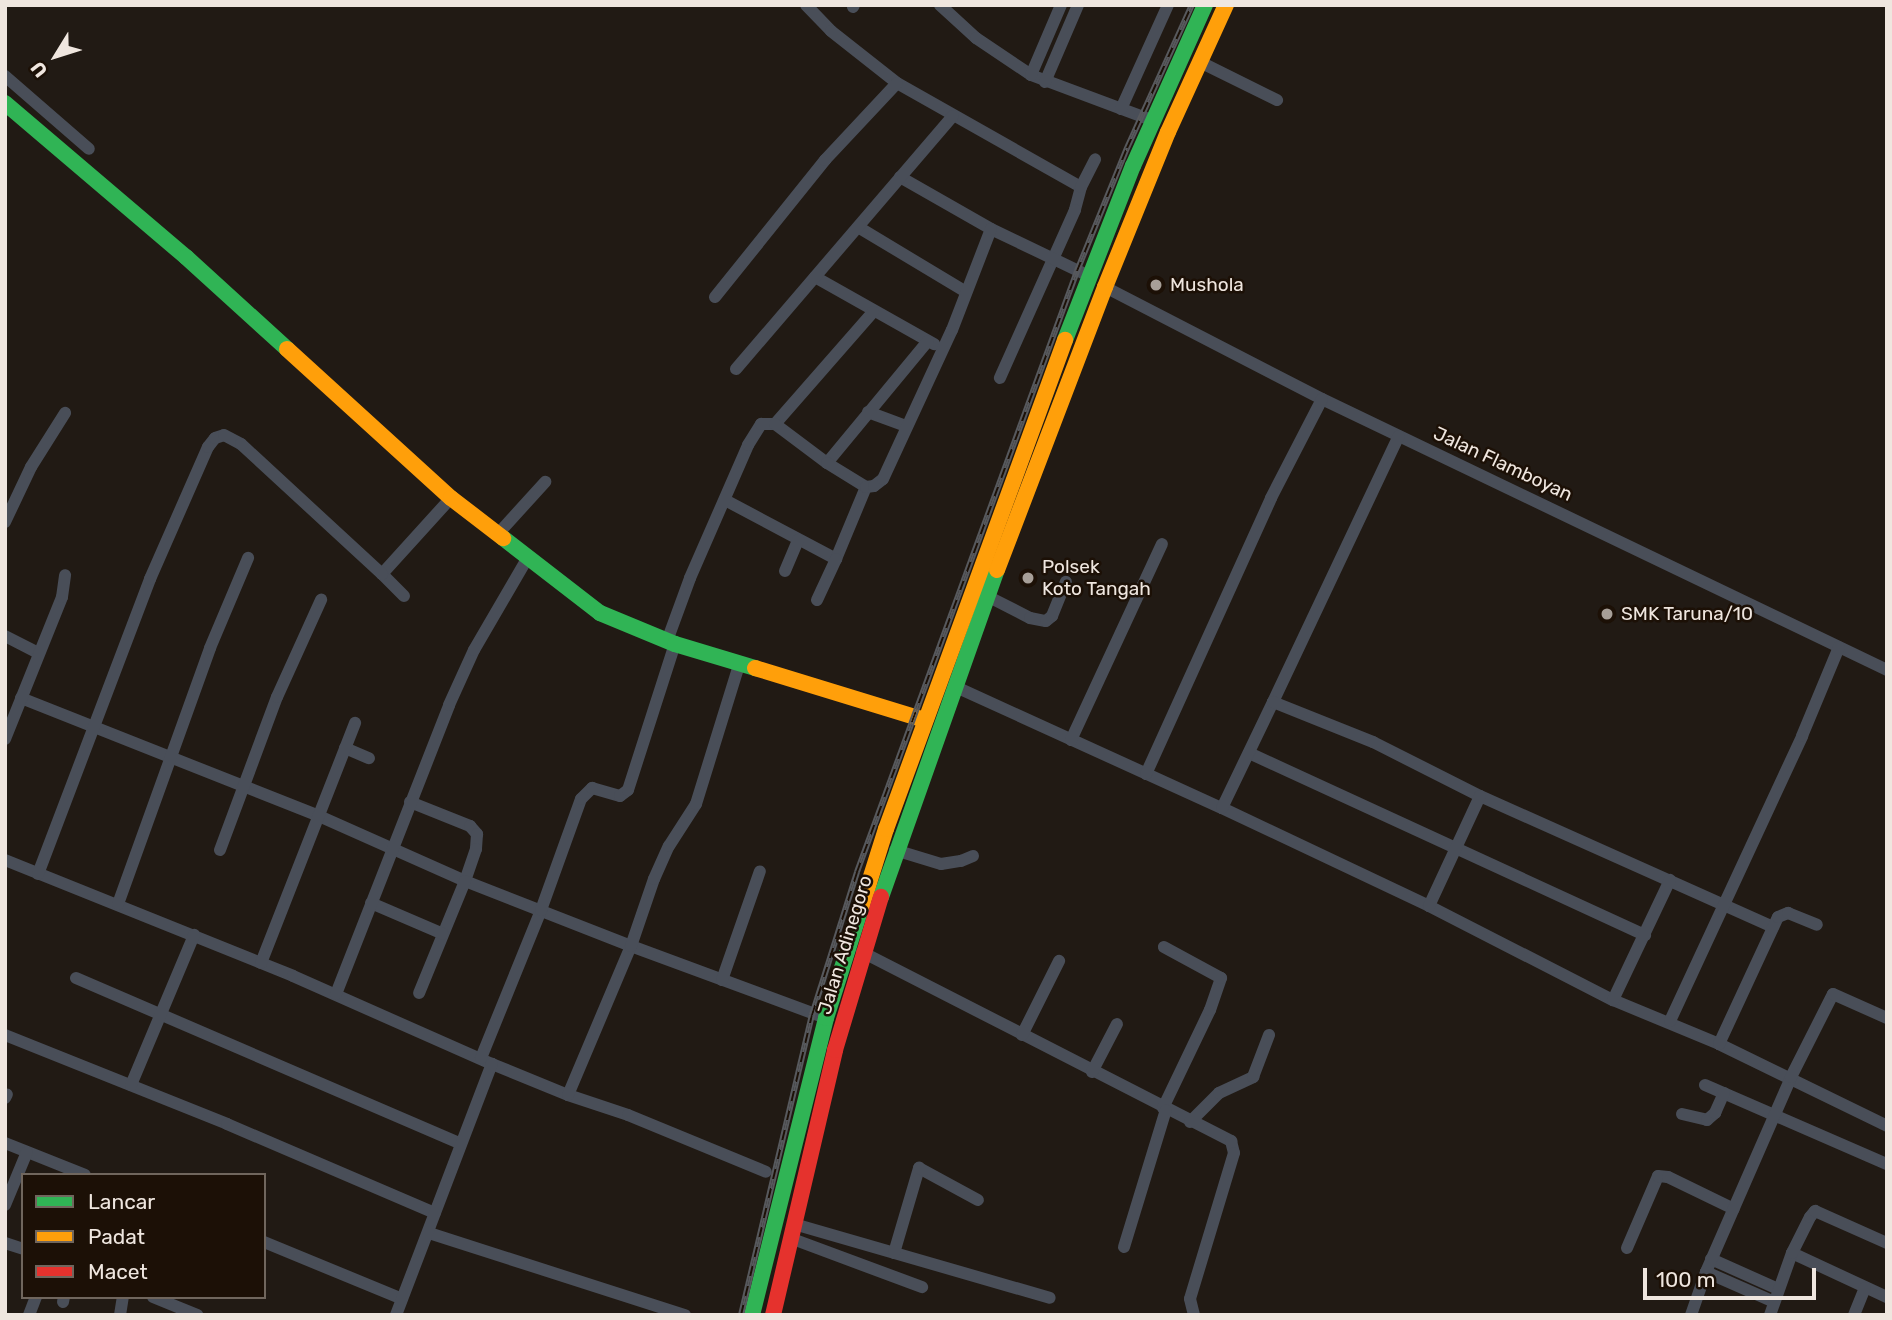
<!DOCTYPE html>
<style>
body{margin:0}
#map{position:relative;width:1892px;height:1320px;overflow:hidden;background:#211a14;font-family:Rubik,sans-serif}
div>[style]{position:absolute}
.street>*{height:12px;margin:-6px;padding:0 6px;transform-origin:6px;border-radius:6px;background:#494e58}
.fast>*{height:16px;margin:-8px;padding:0 8px;transform-origin:8px;border-radius:8px;background:#30b455}
.slow>*{height:16px;margin:-8px;padding:0 8px;transform-origin:8px;border-radius:8px;background:#ff9f0a}
.jam>*{height:16px;margin:-8px;padding:0 8px;transform-origin:8px;border-radius:8px;background:#e5322d}
.rail>*{height:6px;margin-top:-3px;transform-origin:0;background:repeating-linear-gradient(90deg,#1c1006 0 10px,#57595d 0 20px);box-sizing:border-box;border-block:2px solid #57595d}
.dots>*{width:19px;height:19px;translate:-50% -50%;box-sizing:border-box;border:4px solid #1c1006;border-radius:50%}
span{translate:-50% -50%;white-space:nowrap;text-align:center;line-height:1.15;-webkit-text-stroke:5px #1c1006;paint-order:stroke}
.poi-label{font-size:19px;color:#efe6df}
.left{translate:0 -50%;text-align:left}
.street-label{font-size:19px;color:#efe6df}
.frame{position:absolute;inset:0;border:7px solid #efe6df;pointer-events:none}
.legend{position:absolute;left:21px;top:1173px;width:245px;height:126px;box-sizing:border-box;background:#1c1006;border:2px solid #70665d;margin:0;padding:9px 12px;list-style:none;font-size:21px;color:#efe6df}
.legend li{display:flex;align-items:center;gap:14px;height:35px}
.legend b{width:35px;border:2px solid #70665d}
.north{position:absolute;left:21px;top:21px;width:70px;height:70px;-webkit-text-stroke:5px #1c1006;paint-order:stroke;rotate:232deg;font-size:19px;font-weight:700;line-height:28px;text-align:center;color:#efe6df}
.north::after{content:'';display:block;margin:auto;width:24px;height:32px;background:#efe6df;clip-path:polygon(50% 0,100% 100%,50% 72%,0 100%)}
.scale{position:absolute;left:1643px;top:1268px;width:173px;height:32px;box-sizing:border-box;border:4px solid #efe6df;border-top:0;padding-left:9px;font-size:21px;line-height:24px;white-space:nowrap;color:#efe6df;-webkit-text-stroke:5px #1c1006;paint-order:stroke}
</style>
<div id="map">
<div class="street">
<i style="left:806px;top:5px;width:36px;rotate:46deg"></i>
<i style="left:831px;top:31px;width:84px;rotate:38.2deg"></i>
<i style="left:897px;top:83px;width:211px;rotate:29.5deg"></i>
<i style="left:1081px;top:187px;width:24px;rotate:105deg"></i>
<i style="left:1075px;top:210px;width:184px;rotate:114.1deg"></i>
<i style="left:940px;top:5px;width:49px;rotate:42.5deg"></i>
<i style="left:976px;top:38px;width:66px;rotate:33.9deg"></i>
<i style="left:1031px;top:75px;width:131px;rotate:20.5deg"></i>
<i style="left:853px;top:7px;width:2px;rotate:-63deg"></i>
<i style="left:1200px;top:62px;width:86px;rotate:26.3deg"></i>
<i style="left:1031px;top:75px;width:76px;rotate:-66.8deg"></i>
<i style="left:5px;top:76px;width:111px;rotate:41deg"></i>
<i style="left:1045px;top:82px;width:84px;rotate:-66.8deg"></i>
<i style="left:1121px;top:109px;width:114px;rotate:-65.7deg"></i>
<i style="left:900px;top:177px;width:105px;rotate:29.7deg"></i>
<i style="left:991px;top:229px;width:109px;rotate:25.6deg"></i>
<i style="left:1081px;top:187px;width:31px;rotate:-63deg"></i>
<i style="left:858px;top:227px;width:126px;rotate:31deg"></i>
<i style="left:815px;top:277px;width:137px;rotate:29.4deg"></i>
<i style="left:1105px;top:287px;width:244px;rotate:27.3deg"></i>
<i style="left:1322px;top:399px;width:627px;rotate:25.62deg"></i>
<i style="left:715px;top:297px;width:176px;rotate:-51.2deg"></i>
<i style="left:825px;top:160px;width:105px;rotate:-46.9deg"></i>
<i style="left:736px;top:369px;width:333px;rotate:-49.4deg"></i>
<i style="left:868px;top:412px;width:40px;rotate:20.2deg"></i>
<i style="left:775px;top:424px;width:149px;rotate:-48.8deg"></i>
<i style="left:827px;top:463px;width:158px;rotate:-50.4deg"></i>
<i style="left:725px;top:500px;width:126px;rotate:28deg"></i>
<i style="left:836px;top:559px;width:78px;rotate:-67.4deg"></i>
<i style="left:5px;top:522px;width:61px;rotate:-64.7deg"></i>
<i style="left:31px;top:467px;width:64px;rotate:-57.8deg"></i>
<i style="left:497px;top:535px;width:72px;rotate:-47.8deg"></i>
<i style="left:785px;top:571px;width:34px;rotate:-67deg"></i>
<i style="left:404px;top:596px;width:31px;rotate:-135deg"></i>
<i style="left:382px;top:574px;width:103px;rotate:-47.8deg"></i>
<i style="left:987px;top:596px;width:48px;rotate:27.1deg"></i>
<i style="left:1030px;top:618px;width:16px;rotate:11deg"></i>
<i style="left:1046px;top:621px;width:8px;rotate:-40deg"></i>
<i style="left:1052px;top:616px;width:37px;rotate:-68deg"></i>
<i style="left:817px;top:600px;width:45px;rotate:-65.1deg"></i>
<i style="left:5px;top:636px;width:36px;rotate:27deg"></i>
<i style="left:667px;top:641px;width:67px;rotate:-69.9deg"></i>
<i style="left:690px;top:578px;width:145px;rotate:-66.4deg"></i>
<i style="left:748px;top:445px;width:25px;rotate:-58deg"></i>
<i style="left:761px;top:424px;width:14px"></i>
<i style="left:775px;top:424px;width:65px;rotate:36.9deg"></i>
<i style="left:827px;top:463px;width:46px;rotate:31.6deg"></i>
<i style="left:866px;top:487px;width:8px;rotate:-7deg"></i>
<i style="left:874px;top:486px;width:11px;rotate:-38deg"></i>
<i style="left:883px;top:479px;width:164px;rotate:-65.2deg"></i>
<i style="left:952px;top:330px;width:108px;rotate:-68.9deg"></i>
<i style="left:956px;top:687px;width:292px;rotate:24.5deg"></i>
<i style="left:1222px;top:808px;width:229px;rotate:25.3deg"></i>
<i style="left:1429px;top:906px;width:207px;rotate:27.1deg"></i>
<i style="left:1613px;top:1000px;width:115px;rotate:22.5deg"></i>
<i style="left:1719px;top:1044px;width:187px;rotate:26deg"></i>
<i style="left:21px;top:698px;width:321px;rotate:21.6deg"></i>
<i style="left:319px;top:816px;width:160px;rotate:24deg"></i>
<i style="left:465px;top:881px;width:178px;rotate:21.4deg"></i>
<i style="left:631px;top:946px;width:208px;rotate:20.3deg"></i>
<i style="left:1273px;top:702px;width:294px;rotate:-64.7deg"></i>
<i style="left:5px;top:739px;width:153px;rotate:-68.1deg"></i>
<i style="left:62px;top:597px;width:22px;rotate:-82deg"></i>
<i style="left:1071px;top:740px;width:216px;rotate:-65.1deg"></i>
<i style="left:345px;top:748px;width:26px;rotate:23deg"></i>
<i style="left:1249px;top:753px;width:436px;rotate:24.7deg"></i>
<i style="left:1146px;top:774px;width:303px;rotate:-65.6deg"></i>
<i style="left:1271px;top:498px;width:111px;rotate:-62.7deg"></i>
<i style="left:410px;top:802px;width:65px;rotate:21.8deg"></i>
<i style="left:470px;top:826px;width:11px;rotate:49deg"></i>
<i style="left:477px;top:834px;width:15px;rotate:94deg"></i>
<i style="left:476px;top:849px;width:34px;rotate:109deg"></i>
<i style="left:465px;top:881px;width:121px;rotate:112.3deg"></i>
<i style="left:1222px;top:808px;width:118px;rotate:-64.3deg"></i>
<i style="left:1273px;top:702px;width:108px;rotate:21.8deg"></i>
<i style="left:1373px;top:742px;width:120px;rotate:26.8deg"></i>
<i style="left:1480px;top:796px;width:321px;rotate:24.1deg"></i>
<i style="left:220px;top:850px;width:163px;rotate:-69.6deg"></i>
<i style="left:277px;top:697px;width:107px;rotate:-65.6deg"></i>
<i style="left:895px;top:850px;width:48px;rotate:16.9deg"></i>
<i style="left:941px;top:864px;width:20px;rotate:-9deg"></i>
<i style="left:961px;top:861px;width:13px;rotate:-23deg"></i>
<i style="left:5px;top:860px;width:310px;rotate:21.9deg"></i>
<i style="left:293px;top:976px;width:218px;rotate:23.9deg"></i>
<i style="left:492px;top:1064px;width:82px;rotate:22.2deg"></i>
<i style="left:568px;top:1095px;width:63px;rotate:18.4deg"></i>
<i style="left:628px;top:1115px;width:149px;rotate:22.4deg"></i>
<i style="left:38px;top:874px;width:316px;rotate:-69.2deg"></i>
<i style="left:150px;top:579px;width:144px;rotate:-66.3deg"></i>
<i style="left:208px;top:447px;width:11px;rotate:-52deg"></i>
<i style="left:215px;top:438px;width:9px;rotate:-18deg"></i>
<i style="left:224px;top:435px;width:19px;rotate:28deg"></i>
<i style="left:241px;top:444px;width:192px;rotate:42.7deg"></i>
<i style="left:371px;top:903px;width:78px;rotate:23.3deg"></i>
<i style="left:118px;top:904px;width:272px;rotate:-70.2deg"></i>
<i style="left:210px;top:648px;width:98px;rotate:-67.1deg"></i>
<i style="left:1429px;top:906px;width:121px;rotate:-65.1deg"></i>
<i style="left:862px;top:952px;width:415px;rotate:27.1deg"></i>
<i style="left:1231px;top:1141px;width:12px;rotate:76deg"></i>
<i style="left:1234px;top:1153px;width:152px;rotate:106.8deg"></i>
<i style="left:1190px;top:1299px;width:16px;rotate:76deg"></i>
<i style="left:261px;top:963px;width:258px;rotate:-68.6deg"></i>
<i style="left:76px;top:978px;width:419px;rotate:23.3deg"></i>
<i style="left:722px;top:980px;width:115px;rotate:-70.8deg"></i>
<i style="left:336px;top:994px;width:310px;rotate:-68.6deg"></i>
<i style="left:449px;top:705px;width:60px;rotate:-65.6deg"></i>
<i style="left:474px;top:650px;width:105px;rotate:-59.8deg"></i>
<i style="left:1613px;top:1000px;width:133px;rotate:-64.6deg"></i>
<i style="left:1670px;top:1021px;width:314px;rotate:-65.1deg"></i>
<i style="left:1802px;top:736px;width:96px;rotate:-67.4deg"></i>
<i style="left:5px;top:1035px;width:239px;rotate:21.8deg"></i>
<i style="left:227px;top:1124px;width:226px;rotate:23.2deg"></i>
<i style="left:1022px;top:1035px;width:83px;rotate:-63.4deg"></i>
<i style="left:1719px;top:1044px;width:140px;rotate:-65.1deg"></i>
<i style="left:1778px;top:917px;width:11px;rotate:-22deg"></i>
<i style="left:1788px;top:913px;width:31px;rotate:22deg"></i>
<i style="left:481px;top:1058px;width:160px;rotate:-67.9deg"></i>
<i style="left:541px;top:910px;width:118px;rotate:-70.2deg"></i>
<i style="left:581px;top:799px;width:16px;rotate:-45deg"></i>
<i style="left:592px;top:788px;width:29px;rotate:16deg"></i>
<i style="left:620px;top:796px;width:10px;rotate:-37deg"></i>
<i style="left:628px;top:790px;width:153px;rotate:-72.2deg"></i>
<i style="left:1092px;top:1072px;width:54px;rotate:-62.5deg"></i>
<i style="left:131px;top:1085px;width:163px;rotate:-67.2deg"></i>
<i style="left:1705px;top:1085px;width:198px;rotate:23.5deg"></i>
<i style="left:568px;top:1095px;width:162px;rotate:-67.1deg"></i>
<i style="left:631px;top:946px;width:71px;rotate:-71.1deg"></i>
<i style="left:654px;top:879px;width:36px;rotate:-66deg"></i>
<i style="left:669px;top:846px;width:50px;rotate:-57.3deg"></i>
<i style="left:696px;top:804px;width:145px;rotate:-72.8deg"></i>
<i style="left:5px;top:1098px;width:4px;rotate:-63deg"></i>
<i style="left:1163px;top:1108px;width:109px;rotate:-64.4deg"></i>
<i style="left:1210px;top:1010px;width:34px;rotate:-71deg"></i>
<i style="left:1221px;top:978px;width:65px;rotate:-151.5deg"></i>
<i style="left:1682px;top:1114px;width:26px;rotate:13deg"></i>
<i style="left:1707px;top:1120px;width:11px;rotate:-41deg"></i>
<i style="left:1715px;top:1113px;width:22px;rotate:-66deg"></i>
<i style="left:1190px;top:1122px;width:41px;rotate:-45deg"></i>
<i style="left:1219px;top:1093px;width:38px;rotate:-25deg"></i>
<i style="left:1253px;top:1077px;width:45px;rotate:-69.1deg"></i>
<i style="left:5px;top:1143px;width:86px;rotate:21.8deg"></i>
<i style="left:5px;top:1205px;width:57px;rotate:-67.5deg"></i>
<i style="left:794px;top:1224px;width:266px;rotate:16.1deg"></i>
<i style="left:429px;top:1233px;width:269px;rotate:17.8deg"></i>
<i style="left:790px;top:1238px;width:141px;rotate:20.4deg"></i>
<i style="left:264px;top:1242px;width:149px;rotate:22.4deg"></i>
<i style="left:5px;top:1243px;width:19px;rotate:18deg"></i>
<i style="left:1124px;top:1247px;width:143px;rotate:-73deg"></i>
<i style="left:1627px;top:1248px;width:78px;rotate:-66.7deg"></i>
<i style="left:1658px;top:1176px;width:10px;rotate:6deg"></i>
<i style="left:1668px;top:1177px;width:73px;rotate:25.9deg"></i>
<i style="left:894px;top:1253px;width:89px;rotate:-73.6deg"></i>
<i style="left:919px;top:1168px;width:67px;rotate:28.5deg"></i>
<i style="left:1792px;top:1253px;width:105px;rotate:24.9deg"></i>
<i style="left:1711px;top:1259px;width:73px;rotate:24.1deg"></i>
<i style="left:1706px;top:1272px;width:74px;rotate:23.8deg"></i>
<i style="left:153px;top:1297px;width:48px;rotate:22.2deg"></i>
<i style="left:63px;top:1302px;width:5px;rotate:-79deg"></i>
<i style="left:29px;top:1315px;width:19px;rotate:-69deg"></i>
<i style="left:120px;top:1315px;width:18px;rotate:-81deg"></i>
<i style="left:396px;top:1315px;width:269px;rotate:-69.1deg"></i>
<i style="left:1691px;top:1315px;width:46px;rotate:-70.8deg"></i>
<i style="left:1706px;top:1272px;width:213px;rotate:-66.4deg"></i>
<i style="left:1791px;top:1077px;width:93px;rotate:-63.2deg"></i>
<i style="left:1833px;top:994px;width:59px;rotate:24deg"></i>
<i style="left:1770px;top:1315px;width:66px;rotate:-70.5deg"></i>
<i style="left:1792px;top:1253px;width:40px;rotate:-63.4deg"></i>
<i style="left:1810px;top:1217px;width:8px;rotate:-50deg"></i>
<i style="left:1815px;top:1211px;width:79px;rotate:24deg"></i>
<i style="left:1854px;top:1315px;width:29px;rotate:-68deg"></i>
</div>
<div class="fast">
<i style="left:5px;top:103px;width:238px;rotate:40.4deg"></i>
<i style="left:186px;top:257px;width:137px;rotate:42.3deg"></i>
<i style="left:1065px;top:340px;width:187px;rotate:-68.7deg"></i>
<i style="left:1133px;top:166px;width:176px;rotate:-65.9deg"></i>
<i style="left:503px;top:538px;width:123px;rotate:37.7deg"></i>
<i style="left:600px;top:613px;width:81px;rotate:22.5deg"></i>
<i style="left:675px;top:644px;width:84px;rotate:16.7deg"></i>
<i style="left:881px;top:897px;width:347px;rotate:-70.5deg"></i>
<i style="left:752px;top:1315px;width:306px;rotate:-76deg"></i>
<i style="left:826px;top:1018px;width:119px;rotate:-72.3deg"></i>
</div>
<div class="slow">
<i style="left:287px;top:349px;width:222px;rotate:42.3deg"></i>
<i style="left:451px;top:498px;width:66px;rotate:37.6deg"></i>
<i style="left:997px;top:570px;width:303px;rotate:-69.1deg"></i>
<i style="left:1105px;top:287px;width:167px;rotate:-67.9deg"></i>
<i style="left:1168px;top:132px;width:140px;rotate:-65.5deg"></i>
<i style="left:755px;top:668px;width:178px;rotate:17deg"></i>
<i style="left:862px;top:905px;width:80px;rotate:-72.5deg"></i>
<i style="left:886px;top:829px;width:521px;rotate:-69.89deg"></i>
</div>
<div class="jam">
<i style="left:773px;top:1315px;width:272px;rotate:-76.8deg"></i>
<i style="left:835px;top:1050px;width:160px;rotate:-73.3deg"></i>
</div>
<div class="rail">
<i style="left:741px;top:1315px;width:308px;rotate:-76.7deg"></i>
<i style="left:812px;top:1015px;width:150px;rotate:-72.5deg"></i>
<i style="left:857px;top:872px;width:640px;rotate:-69.89deg"></i>
<i style="left:1077px;top:271px;width:133px;rotate:-67.9deg"></i>
<i style="left:1127px;top:148px;width:157px;rotate:-65.6deg"></i>
</div>
<div class="dots">
<i style="left:1156px;top:285px;background:#a79f98"></i>
<i style="left:1028px;top:578px;background:#a79f98"></i>
<i style="left:1607px;top:614px;background:#a79f98"></i>
</div>
<div class="poi-label">
<span class="left" style="left:1170px;top:285px">Mushola</span>
<span class="left" style="left:1042px;top:578px">Polsek<br>Koto Tangah</span>
<span class="left" style="left:1621px;top:614px">SMK Taruna/10</span>
</div>
<div class="street-label">
<span style="left:1503px;top:464px;rotate:25deg">Jalan Flamboyan</span>
<span style="left:845px;top:945px;rotate:-73deg">Jalan Adinegoro</span>
</div>
<div class="frame"></div>
<ul class="legend">
<li><b style="height:9px;background:#30b455"></b>Lancar</li>
<li><b style="height:9px;background:#ff9f0a"></b>Padat</li>
<li><b style="height:9px;background:#e5322d"></b>Macet</li>
</ul>
<div class="north">U</div>
<div class="scale">100 m</div>
</div>
